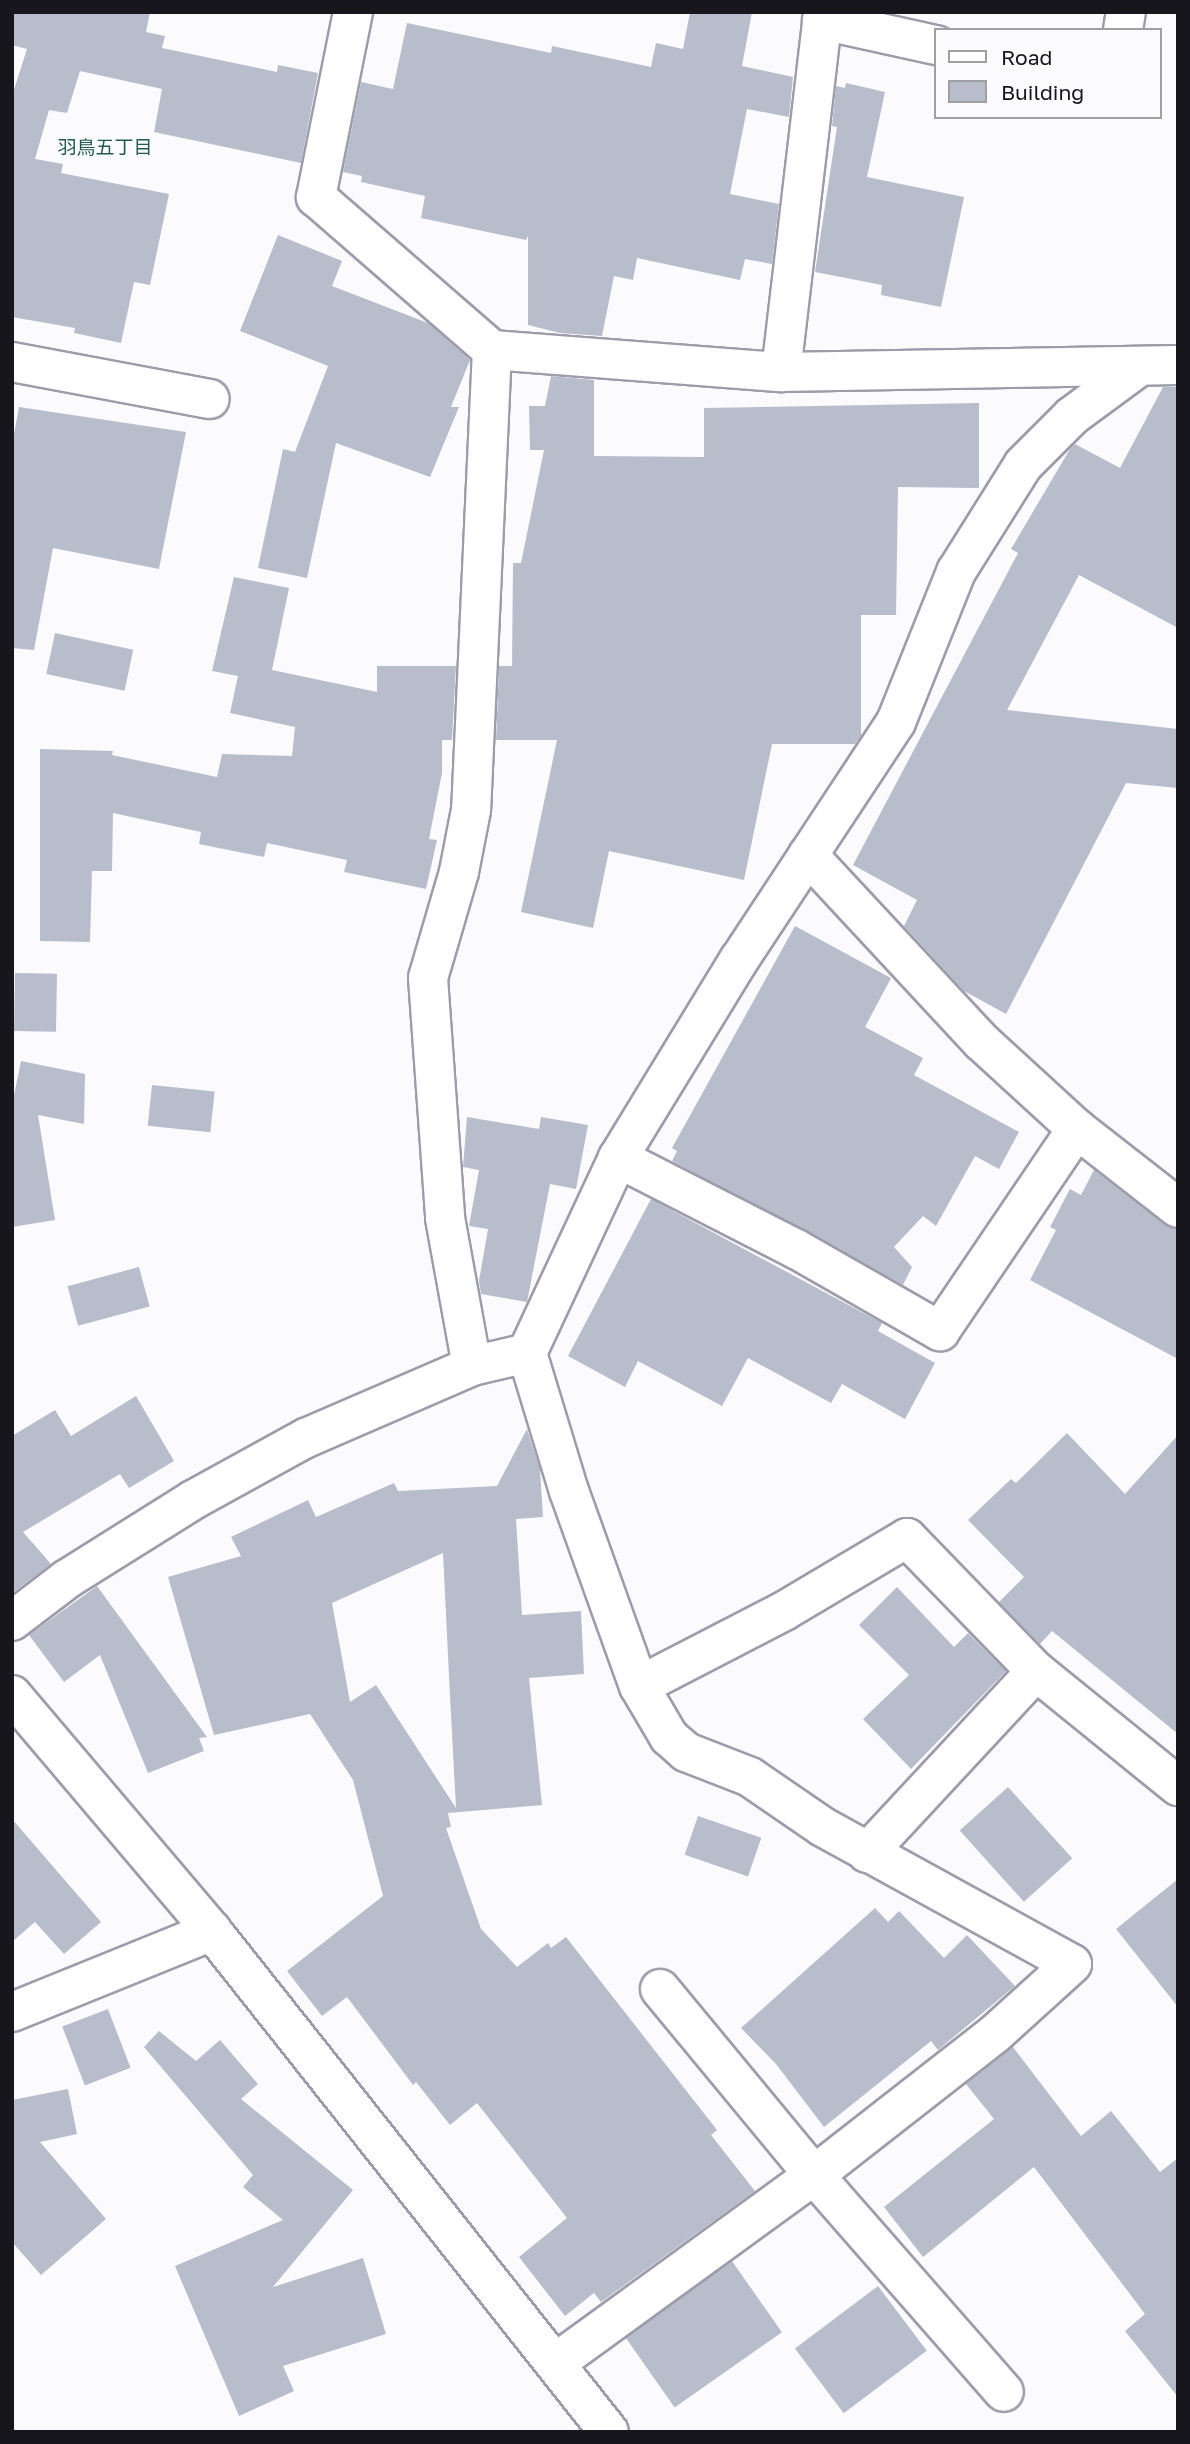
<!DOCTYPE html>
<meta charset="utf-8">
<style>
body{margin:0}
#map{position:relative;width:1190px;height:2444px;overflow:hidden;background:#fbfbfe;font-family:"Golos Text","Noto Sans JP",sans-serif}
div>[style]{position:absolute}
.building>*{inset:0;background:#b8bdcb;transform-origin:0 0}
.roads{filter:drop-shadow(2px 0 #9d9caa) drop-shadow(-2px 0 #9d9caa) drop-shadow(0 2px #9d9caa) drop-shadow(0 -2px #9d9caa)}
.minor>*{height:38px;margin:-19px;padding:0 19px;transform-origin:19px;border-radius:19px;background:#fff}
span{translate:-50% -50%;white-space:nowrap;text-align:center;line-height:1.15;-webkit-text-stroke:6px #fbfbfe;paint-order:stroke}
.neighbourhood-label{font-size:19px;color:#235a51}
.frame{position:absolute;inset:0;border:14px solid #17161c;pointer-events:none}
.legend{position:absolute;left:934px;top:28px;width:228px;height:91px;box-sizing:border-box;background:#fbfbfe;border:2px solid #a09fa4;margin:0;padding:9px 12px;list-style:none;font-size:21px;color:#17161c}
.legend li{display:flex;align-items:center;gap:14px;height:35px}
.legend b{width:35px;border:2px solid #a09fa4}
</style>
<div id="map">
<div class="building">
<i style="clip-path:polygon(12px 12px,150px 12px,146px 32px,165px 36px,162px 48px,277px 72px,278px 65px,318px 73px,301px 163px,154px 132px,162px 89px,80px 71px,67px 113px,49px 110px,35px 159px,63px 164px,61px 173px,169px 194px,150px 285px,134px 282px,121px 343px,74px 333px,75px 328px,12px 317px,12px 96px,27px 49px,12px 45px)"></i>
<i style="clip-path:polygon(690px 12px,752px 12px,742px 66px,793px 77px,789px 117px,747px 109px,730px 194px,779px 204px,772px 264px,745px 259px,740px 280px,637px 258px,633px 280px,614px 276px,602px 336px,560px 333px,528px 325px,528px 236px,526px 240px,421px 218px,425px 196px,361px 182px,362px 176px,343px 172px,361px 82px,393px 89px,407px 23px,551px 53px,552px 46px,651px 67px,656px 43px,683px 49px)"></i>
<i style="clip-path:polygon(846px 83px,885px 92px,867px 177px,964px 197px,941px 307px,881px 295px,882px 285px,815px 272px,837px 127px,832px 126px,836px 86px,845px 88px)"></i>
<i style="clip-path:polygon(278px 235px,342px 261px,332px 286px,428px 323px,470px 360px,451px 407px,459px 407px,430px 477px,336px 443px,307px 578px,258px 568px,283px 449px,295px 452px,328px 366px,240px 331px)"></i>
<i style="clip-path:polygon(551px 376px,594px 380px,594px 456px,704px 457px,704px 408px,979px 403px,979px 488px,898px 487px,896px 615px,861px 615px,861px 736px,855px 744px,772px 744px,744px 880px,609px 851px,593px 928px,521px 912px,557px 740px,496px 740px,499px 666px,512px 666px,513px 563px,521px 563px,544px 450px,530px 450px,529px 406px,545px 406px)"></i>
<i style="clip-path:polygon(1163px 387px,1178px 387px,1178px 628px,1079px 575px,1007px 710px,1178px 729px,1178px 788px,1126px 783px,1006px 1014px,964px 991px,904px 926px,917px 900px,853px 865px,1018px 553px,1011px 549px,1070px 449px,1075px 444px,1120px 468px)"></i>
<i style="clip-path:polygon(19px 407px,186px 432px,159px 569px,53px 548px,34px 650px,12px 648px,12px 445px)"></i>
<i style="clip-path:polygon(234px 577px,289px 588px,272px 670px,377px 692px,377px 666px,456px 666px,452px 740px,442px 740px,442px 773px,429px 839px,437px 840px,426px 889px,344px 872px,347px 860px,267px 843px,264px 857px,199px 844px,201px 832px,113px 813px,112px 871px,92px 871px,90px 942px,40px 941px,40px 749px,113px 751px,112px 755px,217px 777px,222px 754px,292px 756px,295px 727px,230px 713px,238px 676px,212px 671px)"></i>
<i style="left:55px;top:633px;width:80px;height:42px;rotate:12deg"></i>
<i style="clip-path:polygon(795px 926px,891px 978px,865px 1027px,923px 1058px,914px 1075px,1019px 1132px,999px 1169px,975px 1156px,936px 1226px,923px 1216px,894px 1247px,912px 1267px,903px 1285px,672px 1161px,677px 1151px,672px 1148px)"></i>
<i style="left:15px;top:973px;width:42px;height:58px;rotate:1deg"></i>
<i style="clip-path:polygon(21px 1061px,85px 1074px,84px 1124px,38px 1115px,55px 1220px,12px 1227px,12px 1105px)"></i>
<i style="left:152px;top:1085px;width:63px;height:41px;rotate:6deg"></i>
<i style="clip-path:polygon(467px 1117px,539px 1129px,541px 1117px,588px 1125px,576px 1189px,550px 1184px,527px 1302px,481px 1294px,479px 1281px,488px 1229px,469px 1226px,479px 1170px,463px 1167px)"></i>
<i style="clip-path:polygon(1094px 1170px,1165px 1225px,1178px 1229px,1178px 1359px,1030px 1280px,1056px 1230px,1050px 1227px,1070px 1189px,1081px 1195px)"></i>
<i style="clip-path:polygon(651px 1199px,882px 1323px,878px 1331px,935px 1363px,905px 1419px,842px 1384px,831px 1403px,748px 1358px,722px 1406px,638px 1361px,625px 1387px,568px 1356px)"></i>
<i style="left:139px;top:1267px;width:41px;height:74px;rotate:75deg"></i>
<i style="clip-path:polygon(136px 1396px,174px 1461px,129px 1488px,120px 1474px,23px 1532px,51px 1564px,12px 1593px,12px 1436px,55px 1410px,71px 1436px)"></i>
<i style="clip-path:polygon(evenodd,527px 1429px,540px 1469px,543px 1517px,516px 1519px,522px 1615px,581px 1611px,584px 1674px,529px 1678px,542px 1805px,448px 1813px,451px 1827px,446px 1828px,481px 1929px,517px 1967px,548px 1943px,551px 1948px,566px 1937px,717px 2130px,711px 2135px,755px 2191px,601px 2302px,594px 2293px,565px 2316px,519px 2257px,567px 2218px,477px 2103px,450px 2125px,416px 2082px,413px 2085px,347px 1997px,322px 2016px,287px 1971px,383px 1896px,353px 1780px,310px 1714px,214px 1735px,168px 1577px,241px 1556px,231px 1537px,308px 1500px,316px 1517px,394px 1483px,398px 1491px,497px 1486px,527px 1429px,443px 1553px,450px 1696px,456px 1808px,376px 1685px,350px 1702px,332px 1603px,443px 1553px)"></i>
<i style="clip-path:polygon(1067px 1433px,1125px 1494px,1178px 1435px,1178px 1734px,1052px 1631px,1040px 1644px,999px 1602px,1024px 1577px,968px 1520px,1011px 1479px,1016px 1483px)"></i>
<i style="clip-path:polygon(97px 1586px,207px 1737px,199px 1738px,204px 1751px,148px 1773px,100px 1655px,64px 1682px,29px 1635px)"></i>
<i style="clip-path:polygon(897px 1587px,954px 1647px,968px 1633px,1006px 1671px,911px 1769px,863px 1719px,909px 1675px,859px 1625px)"></i>
<i style="left:1008px;top:1787px;width:96px;height:65px;rotate:48deg"></i>
<i style="left:698px;top:1816px;width:67px;height:41px;rotate:19deg"></i>
<i style="clip-path:polygon(12px 1819px,101px 1922px,64px 1954px,35px 1922px,12px 1942px)"></i>
<i style="clip-path:polygon(1178px 1879px,1178px 2007px,1116px 1929px)"></i>
<i style="clip-path:polygon(875px 1908px,888px 1922px,899px 1911px,944px 1958px,967px 1935px,1015px 1986px,938px 2050px,931px 2041px,824px 2127px,776px 2064px,741px 2028px)"></i>
<i style="left:108px;top:2009px;width:63px;height:49px;rotate:69deg"></i>
<i style="clip-path:polygon(159px 2031px,196px 2061px,220px 2040px,258px 2084px,241px 2099px,353px 2190px,273px 2287px,363px 2258px,386px 2334px,283px 2366px,294px 2391px,239px 2416px,175px 2266px,283px 2220px,243px 2187px,253px 2175px,144px 2047px)"></i>
<i style="clip-path:polygon(1013px 2047px,1081px 2136px,1111px 2111px,1160px 2172px,1178px 2158px,1178px 2397px,1125px 2331px,1145px 2314px,1034px 2167px,923px 2257px,884px 2207px,994px 2119px,966px 2084px)"></i>
<i style="clip-path:polygon(68px 2089px,77px 2134px,40px 2142px,106px 2219px,41px 2275px,12px 2242px,12px 2100px)"></i>
<i style="left:732px;top:2261px;width:87px;height:131px;rotate:55deg"></i>
<i style="left:878px;top:2286px;width:81px;height:104px;rotate:53deg"></i>
</div>
<div class="roads">
<div class="minor">
<i style="left:353px;top:12px;width:189px;rotate:101.3deg"></i>
<i style="left:316px;top:197px;width:233px;rotate:41deg"></i>
<i style="left:492px;top:350px;width:460px;rotate:92.6deg"></i>
<i style="left:471px;top:810px;width:63px;rotate:101deg"></i>
<i style="left:459px;top:872px;width:110px;rotate:106.3deg"></i>
<i style="left:428px;top:978px;width:241px;rotate:85.9deg"></i>
<i style="left:445px;top:1218px;width:150px;rotate:79.7deg"></i>
<i style="left:822px;top:20px;width:117px;rotate:12.4deg"></i>
<i style="left:1123px;top:30px;width:18px;rotate:-81deg"></i>
<i style="left:492px;top:350px;width:290px;rotate:4.4deg"></i>
<i style="left:781px;top:372px;width:397px;rotate:-1deg"></i>
<i style="left:12px;top:362px;width:201px;rotate:10.6deg"></i>
<i style="left:781px;top:372px;width:362px;rotate:-83.3deg"></i>
<i style="left:808px;top:855px;width:255px;rotate:47.1deg"></i>
<i style="left:982px;top:1042px;width:129px;rotate:42.5deg"></i>
<i style="left:1077px;top:1129px;width:128px;rotate:38deg"></i>
<i style="left:618px;top:1158px;width:200px;rotate:27.1deg"></i>
<i style="left:796px;top:1249px;width:166px;rotate:29.7deg"></i>
<i style="left:940px;top:1331px;width:244px;rotate:-55.9deg"></i>
<i style="left:527px;top:1353px;width:144px;rotate:73.1deg"></i>
<i style="left:569px;top:1491px;width:207px;rotate:70.3deg"></i>
<i style="left:639px;top:1686px;width:59px;rotate:59.5deg"></i>
<i style="left:669px;top:1737px;width:23px;rotate:41deg"></i>
<i style="left:686px;top:1752px;width:69px;rotate:21.3deg"></i>
<i style="left:750px;top:1777px;width:88px;rotate:34.4deg"></i>
<i style="left:823px;top:1827px;width:284px;rotate:28.8deg"></i>
<i style="left:1072px;top:1964px;width:103px;rotate:137.8deg"></i>
<i style="left:996px;top:2033px;width:231px;rotate:142deg"></i>
<i style="left:814px;top:2175px;width:320px;rotate:144deg"></i>
<i style="left:12px;top:1621px;width:69px;rotate:-37.4deg"></i>
<i style="left:67px;top:1579px;width:149px;rotate:-32.1deg"></i>
<i style="left:193px;top:1500px;width:129px;rotate:-28.8deg"></i>
<i style="left:306px;top:1438px;width:181px;rotate:-23.4deg"></i>
<i style="left:472px;top:1366px;width:57px;rotate:-13.3deg"></i>
<i style="left:527px;top:1353px;width:215px;rotate:-65deg"></i>
<i style="left:618px;top:1158px;width:232px;rotate:-58.6deg"></i>
<i style="left:739px;top:960px;width:285px;rotate:-56.6deg"></i>
<i style="left:896px;top:722px;width:162px;rotate:-68.2deg"></i>
<i style="left:956px;top:572px;width:126px;rotate:-57.9deg"></i>
<i style="left:1023px;top:465px;width:69px;rotate:-45deg"></i>
<i style="left:1072px;top:416px;width:81px;rotate:-36.4deg"></i>
<i style="left:639px;top:1686px;width:163px;rotate:-27.3deg"></i>
<i style="left:784px;top:1611px;width:143px;rotate:-30.7deg"></i>
<i style="left:907px;top:1538px;width:185px;rotate:45.9deg"></i>
<i style="left:1036px;top:1671px;width:183px;rotate:39deg"></i>
<i style="left:12px;top:1695px;width:309px;rotate:49.7deg"></i>
<i style="left:212px;top:1931px;width:639px;rotate:51.61deg"></i>
<i style="left:867px;top:1853px;width:248px;rotate:-47.1deg"></i>
<i style="left:660px;top:1989px;width:241px;rotate:50.4deg"></i>
<i style="left:814px;top:2175px;width:288px;rotate:48.8deg"></i>
<i style="left:12px;top:2012px;width:216px;rotate:-22deg"></i>
</div>
</div>
<div class="neighbourhood-label">
<span style="left:105px;top:147px">羽鳥五丁目</span>
</div>
<div class="frame"></div>
<ul class="legend">
<li><b style="height:9px;background:#fff"></b>Road</li>
<li><b style="height:19px;background:#b8bdcb"></b>Building</li>
</ul>
</div>
